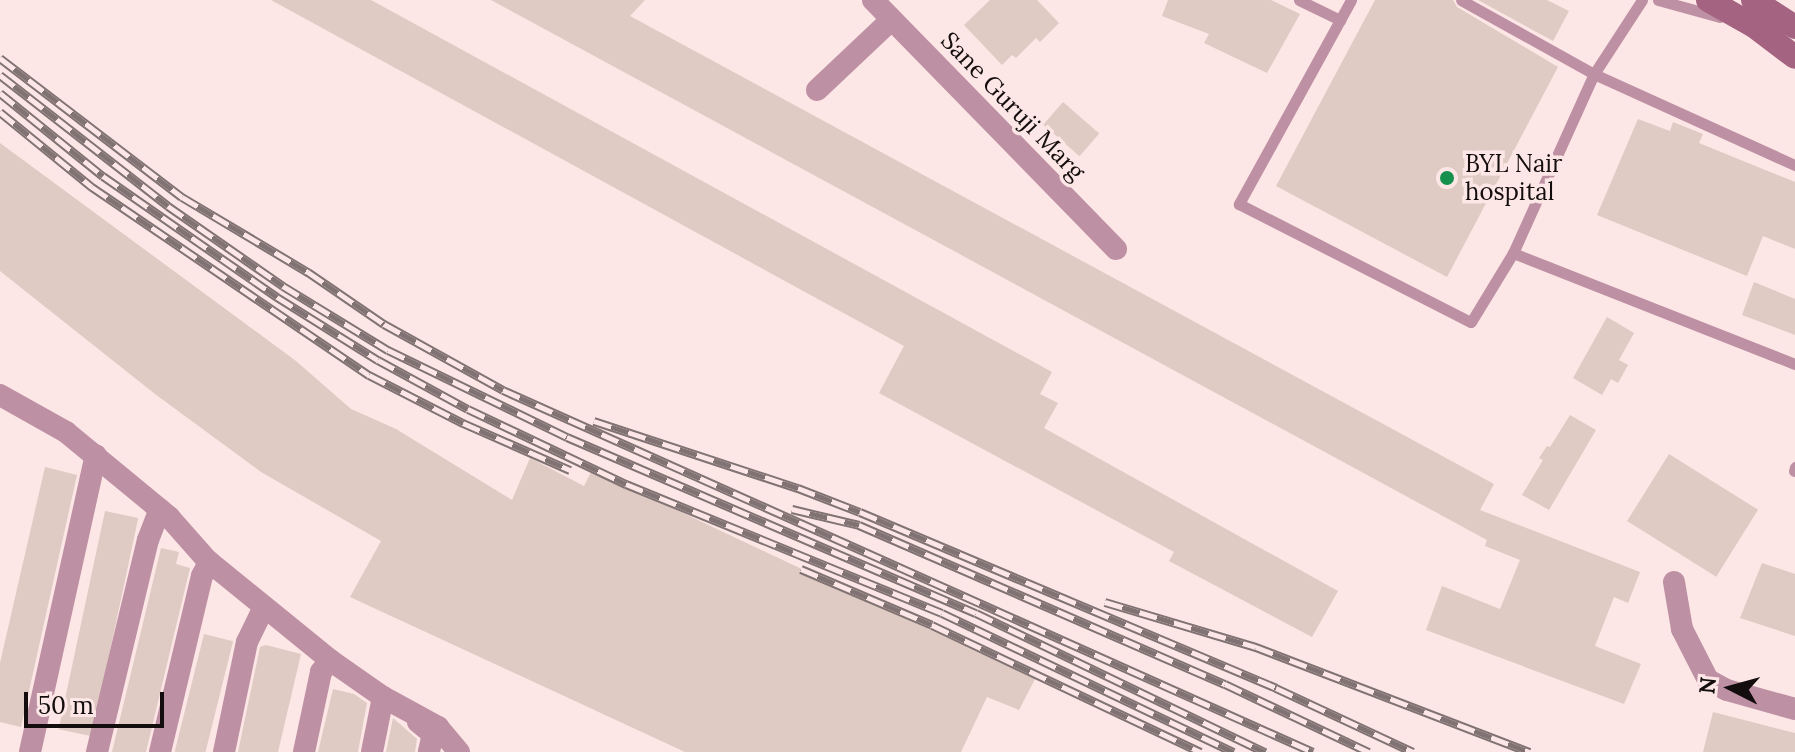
<!DOCTYPE html>
<style>
body{margin:0}
#map{position:relative;width:1795px;height:752px;overflow:hidden;background:#fde6e6;font-family:Lora,serif}
div>[style]{position:absolute}
.building>*{inset:0;background:#dfcbc3;transform-origin:0 0}
.lane>*{height:11px;margin:-5.5px;padding:0 5.5px;transform-origin:5.5px;border-radius:5.5px;background:#be90a4}
.street>*{height:22px;margin:-11px;padding:0 11px;transform-origin:11px;border-radius:11px;background:#be90a4}
.secondary>*{height:24px;margin:-12px;padding:0 12px;transform-origin:12px;border-radius:12px;background:#a46381}
.rail>*{height:9px;margin-top:-4.5px;transform-origin:0;background:repeating-linear-gradient(90deg,#fde6e6 0 18px,#817373 0 36px);box-sizing:border-box;border-block:2px solid #817373}
.dots>*{width:22px;height:22px;translate:-50% -50%;box-sizing:border-box;border:4px solid #fde6e6;border-radius:50%}
span{translate:-50% -50%;white-space:nowrap;text-align:center;line-height:1.15;-webkit-text-stroke:7px #fde6e6;paint-order:stroke}
.street-label{font-size:24px;color:#140d0d}
.poi-label{font-size:24px;color:#140d0d}
.left{translate:0 -50%;text-align:left}
.north{position:absolute;left:1691px;top:648px;width:80px;height:80px;-webkit-text-stroke:6px #fde6e6;paint-order:stroke;rotate:276deg;font-size:22px;font-weight:700;line-height:32px;text-align:center;color:#140d0d}
.north::after{content:'';display:block;margin:auto;width:28px;height:36px;background:#140d0d;clip-path:polygon(50% 0,100% 100%,50% 72%,0 100%)}
.scale{position:absolute;left:24px;top:692px;width:140px;height:36px;box-sizing:border-box;border:4px solid #140d0d;border-top:0;padding-left:10px;font-size:24px;line-height:28px;white-space:nowrap;color:#140d0d;-webkit-text-stroke:6px #fde6e6;paint-order:stroke}
</style>
<div id="map">
<div class="building">
<i style="clip-path:polygon(271px 0,371px 0,1052px 372px,1040px 394px,1058px 403px,1044px 428px,1338px 591px,1312px 637px,1169px 561px,1174px 552px,879px 393px,904px 346px)"></i>
<i style="clip-path:polygon(491px 0,645px 0,630px 16px,1494px 484px,1480px 510px,1640px 572px,1628px 603px,1614px 597px,1595px 646px,1641px 664px,1624px 704px,1426px 630px,1442px 586px,1500px 609px,1520px 560px,1485px 546px,1487px 540px)"></i>
<i style="clip-path:polygon(990px 0,1037px 0,1059px 23px,1040px 42px,1036px 38px,1016px 58px,1012px 55px,1002px 65px,964px 25px)"></i>
<i style="clip-path:polygon(1168px 0,1271px 0,1300px 14px,1267px 73px,1204px 43px,1209px 34px,1162px 16px)"></i>
<i style="clip-path:polygon(1375px 0,1453px 0,1457px 7px,1558px 67px,1447px 277px,1276px 186px)"></i>
<i style="clip-path:polygon(1478px 0,1547px 0,1569px 11px,1553px 41px)"></i>
<i style="left:1063px;top:102px;width:48px;height:30px;rotate:41deg"></i>
<i style="clip-path:polygon(1638px 119px,1670px 131px,1673px 122px,1703px 134px,1699px 143px,1795px 182px,1795px 249px,1763px 236px,1747px 276px,1597px 215px)"></i>
<i style="clip-path:polygon(0 143px,296px 361px,351px 409px,396px 429px,512px 500px,530px 458px,584px 486px,592px 470px,1035px 679px,1019px 710px,987px 697px,961px 752px,685px 752px,350px 597px,381px 541px,261px 472px,155px 394px,0 271px)"></i>
<i style="clip-path:polygon(1754px 282px,1795px 299px,1795px 335px,1742px 315px)"></i>
<i style="clip-path:polygon(1607px 317px,1634px 333px,1619px 360px,1628px 365px,1618px 383px,1611px 379px,1602px 395px,1573px 378px)"></i>
<i style="clip-path:polygon(1570px 415px,1596px 430px,1549px 510px,1522px 495px,1543px 460px,1539px 458px,1547px 446px,1550px 447px)"></i>
<i style="left:1669px;top:454px;width:105px;height:79px;rotate:32deg"></i>
<i style="clip-path:polygon(45px 467px,77px 475px,21px 727px,0 722px,0 663px)"></i>
<i style="left:105px;top:511px;width:34px;height:223px;rotate:12deg"></i>
<i style="clip-path:polygon(161px 548px,179px 552px,176px 564px,190px 568px,146px 752px,112px 752px)"></i>
<i style="clip-path:polygon(1762px 563px,1795px 574px,1795px 636px,1740px 618px)"></i>
<i style="left:204px;top:634px;width:30px;height:121px;rotate:14deg"></i>
<i style="clip-path:polygon(266px 645px,301px 654px,278px 752px,238px 752px,260px 647px)"></i>
<i style="clip-path:polygon(333px 689px,354px 694px,367px 703px,358px 752px,318px 752px)"></i>
<i style="clip-path:polygon(1713px 712px,1795px 733px,1795px 752px,1703px 752px)"></i>
<i style="clip-path:polygon(393px 718px,417px 739px,415px 752px,386px 752px)"></i>
</div>
<div class="lane">
<i style="left:1299px;top:0;width:46px;rotate:26deg"></i>
<i style="left:1351px;top:0;width:233px;rotate:118.8deg"></i>
<i style="left:1239px;top:204px;width:260px;rotate:27deg"></i>
<i style="left:1471px;top:322px;width:81px;rotate:-58.7deg"></i>
<i style="left:1513px;top:253px;width:196px;rotate:-65.7deg"></i>
<i style="left:1594px;top:74px;width:152px;rotate:-150.9deg"></i>
<i style="left:1642px;top:0;width:88px;rotate:123deg"></i>
<i style="left:1594px;top:74px;width:221px;rotate:24.4deg"></i>
<i style="left:1658px;top:0;width:64px;rotate:15.3deg"></i>
<i style="left:1513px;top:253px;width:303px;rotate:21.5deg"></i>
<i style="left:1794px;top:471px;width:4px;rotate:-76deg"></i>
</div>
<div class="street">
<i style="left:873px;top:0;width:348px;rotate:45.7deg"></i>
<i style="left:817px;top:90px;width:102px;rotate:-43.4deg"></i>
<i style="left:0;top:395px;width:76px;rotate:29.3deg"></i>
<i style="left:66px;top:432px;width:134px;rotate:39.5deg"></i>
<i style="left:169px;top:517px;width:57px;rotate:48.5deg"></i>
<i style="left:207px;top:560px;width:159px;rotate:39.1deg"></i>
<i style="left:330px;top:660px;width:65px;rotate:34.9deg"></i>
<i style="left:383px;top:697px;width:63px;rotate:28.6deg"></i>
<i style="left:438px;top:727px;width:33px;rotate:50deg"></i>
<i style="left:1674px;top:582px;width:48px;rotate:80.3deg"></i>
<i style="left:1682px;top:629px;width:57px;rotate:63deg"></i>
<i style="left:1708px;top:680px;width:21px;rotate:28deg"></i>
<i style="left:1727px;top:690px;width:71px;rotate:15.6deg"></i>
<i style="left:418px;top:722px;width:19px;rotate:39deg"></i>
<i style="left:433px;top:734px;width:18px;rotate:103deg"></i>
<i style="left:30px;top:752px;width:304px;rotate:-77.5deg"></i>
<i style="left:97px;top:752px;width:218px;rotate:-76.5deg"></i>
<i style="left:148px;top:540px;width:33px;rotate:-69deg"></i>
<i style="left:160px;top:752px;width:181px;rotate:-76.6deg"></i>
<i style="left:202px;top:576px;width:16px;rotate:-63deg"></i>
<i style="left:224px;top:752px;width:112px;rotate:-78.2deg"></i>
<i style="left:247px;top:642px;width:39px;rotate:-64deg"></i>
<i style="left:304px;top:752px;width:82px;rotate:-78deg"></i>
<i style="left:321px;top:672px;width:15px;rotate:-53deg"></i>
<i style="left:372px;top:752px;width:56px;rotate:-78.7deg"></i>
</div>
<div class="secondary">
<i style="left:1708px;top:0;width:53px;rotate:29.5deg"></i>
<i style="left:1754px;top:26px;width:51px;rotate:37.1deg"></i>
<i style="left:1753px;top:0;width:50px;rotate:32.7deg"></i>
</div>
<div class="rail">
<i style="left:0;top:58px;width:229px;rotate:37.4deg"></i>
<i style="left:182px;top:197px;width:147px;rotate:30.8deg"></i>
<i style="left:308px;top:272px;width:92px;rotate:34.4deg"></i>
<i style="left:384px;top:324px;width:136px;rotate:29deg"></i>
<i style="left:503px;top:390px;width:887px;rotate:24.08deg"></i>
<i style="left:0;top:75px;width:213px;rotate:37.9deg"></i>
<i style="left:168px;top:206px;width:140px;rotate:34.8deg"></i>
<i style="left:283px;top:286px;width:123px;rotate:31.4deg"></i>
<i style="left:388px;top:350px;width:199px;rotate:25.9deg"></i>
<i style="left:567px;top:437px;width:445px;rotate:23.3deg"></i>
<i style="left:976px;top:613px;width:321px;rotate:25.7deg"></i>
<i style="left:0;top:93px;width:132px;rotate:38.9deg"></i>
<i style="left:103px;top:176px;width:212px;rotate:34.8deg"></i>
<i style="left:277px;top:297px;width:119px;rotate:32deg"></i>
<i style="left:378px;top:360px;width:102px;rotate:28.6deg"></i>
<i style="left:468px;top:409px;width:175px;rotate:25.4deg"></i>
<i style="left:626px;top:484px;width:341px;rotate:22.2deg"></i>
<i style="left:942px;top:613px;width:323px;rotate:25.5deg"></i>
<i style="left:0;top:112px;width:119px;rotate:39.2deg"></i>
<i style="left:92px;top:187px;width:335px;rotate:34.2deg"></i>
<i style="left:369px;top:375px;width:106px;rotate:27.1deg"></i>
<i style="left:463px;top:423px;width:117px;rotate:23.7deg"></i>
<i style="left:594px;top:421px;width:215px;rotate:18.2deg"></i>
<i style="left:798px;top:488px;width:66px;rotate:21.2deg"></i>
<i style="left:860px;top:512px;width:452px;rotate:22.9deg"></i>
<i style="left:1276px;top:688px;width:151px;rotate:25deg"></i>
<i style="left:792px;top:509px;width:69px;rotate:13.4deg"></i>
<i style="left:859px;top:525px;width:399px;rotate:23.5deg"></i>
<i style="left:1225px;top:684px;width:159px;rotate:25.3deg"></i>
<i style="left:801px;top:569px;width:142px;rotate:23.1deg"></i>
<i style="left:932px;top:625px;width:297px;rotate:25.3deg"></i>
<i style="left:1105px;top:602px;width:158px;rotate:16.6deg"></i>
<i style="left:1256px;top:647px;width:293px;rotate:21deg"></i>
</div>
<div class="dots">
<i style="left:1447px;top:178px;background:#15914d"></i>
</div>
<div class="street-label">
<span style="left:1013px;top:106px;rotate:46deg">Sane Guruji Marg</span>
</div>
<div class="poi-label">
<span class="left" style="left:1465px;top:178px">BYL Nair<br>hospital</span>
</div>
<div class="north">N</div>
<div class="scale">50 m</div>
</div>
